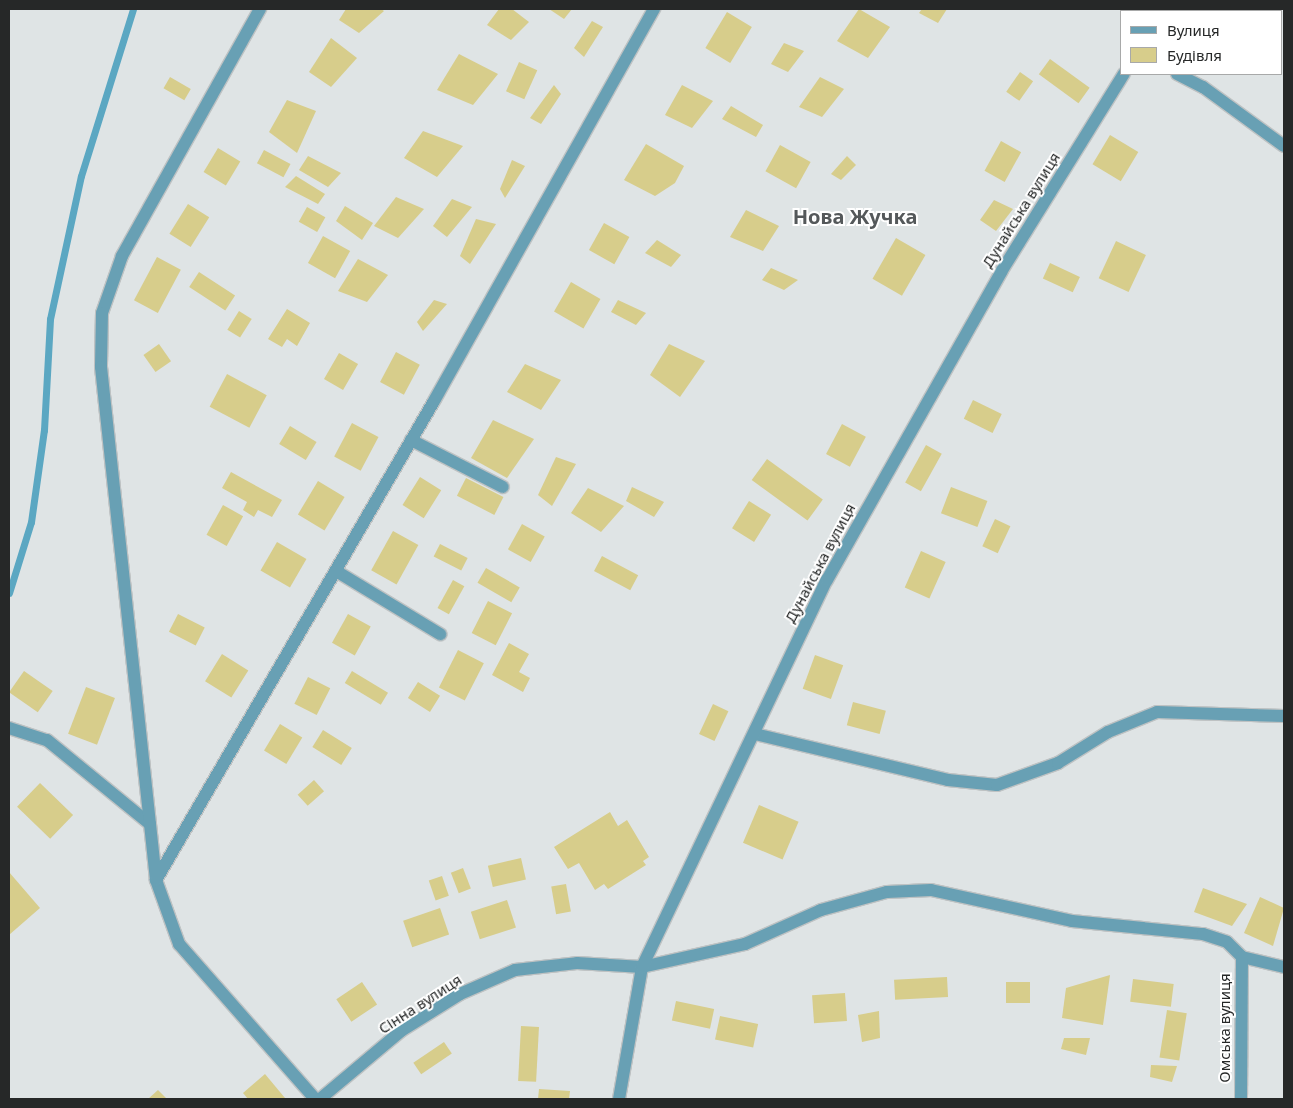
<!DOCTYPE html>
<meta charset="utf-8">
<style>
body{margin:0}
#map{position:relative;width:1293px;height:1108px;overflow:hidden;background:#dfe4e5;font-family:"Noto Sans",sans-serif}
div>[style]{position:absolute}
.stream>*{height:7px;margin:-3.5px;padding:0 3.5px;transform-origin:3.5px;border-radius:3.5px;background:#5ba7c2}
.building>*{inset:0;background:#d7cd8b;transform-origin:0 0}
.roads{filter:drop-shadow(1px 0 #bec2c3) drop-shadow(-1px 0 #bec2c3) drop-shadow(0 1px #bec2c3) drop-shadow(0 -1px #bec2c3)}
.lane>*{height:12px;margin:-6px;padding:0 6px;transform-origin:6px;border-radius:6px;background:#68a0b4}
.street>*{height:12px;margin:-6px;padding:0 6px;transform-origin:6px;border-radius:6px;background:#68a0b4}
span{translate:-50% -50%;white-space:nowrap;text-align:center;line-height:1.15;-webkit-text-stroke:4px #fff;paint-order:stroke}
.street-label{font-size:15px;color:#262828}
.district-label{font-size:20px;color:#54585a;font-weight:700}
.frame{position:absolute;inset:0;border:10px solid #262828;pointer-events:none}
.legend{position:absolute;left:1120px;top:10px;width:162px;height:65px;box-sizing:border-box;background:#fff;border:1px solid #a8a9a9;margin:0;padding:6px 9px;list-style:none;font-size:15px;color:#262828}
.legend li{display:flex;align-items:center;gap:10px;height:25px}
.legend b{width:25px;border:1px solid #a8a9a9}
</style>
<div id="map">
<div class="stream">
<i style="left:9px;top:593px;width:74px;rotate:-72.8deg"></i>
<i style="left:31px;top:522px;width:93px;rotate:-82deg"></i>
<i style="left:44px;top:430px;width:111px;rotate:-86.9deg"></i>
<i style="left:50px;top:319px;width:146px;rotate:-77.8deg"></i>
<i style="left:81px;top:176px;width:175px;rotate:-72.7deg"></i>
</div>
<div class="building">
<i style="clip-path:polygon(346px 9px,381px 9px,384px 11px,359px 33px,339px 20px)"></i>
<i style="clip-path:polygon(499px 9px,512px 9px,529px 22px,511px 40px,487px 25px)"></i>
<i style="clip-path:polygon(549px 9px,572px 9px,564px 19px)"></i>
<i style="clip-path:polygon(859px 9px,890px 27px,868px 58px,837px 41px)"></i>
<i style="clip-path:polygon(922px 9px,947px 9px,938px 23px,919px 13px)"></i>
<i style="clip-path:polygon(1217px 9px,1250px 9px,1216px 11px)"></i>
<i style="left:727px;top:12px;width:29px;height:42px;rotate:31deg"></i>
<i style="clip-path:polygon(592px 21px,603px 27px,584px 57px,574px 48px)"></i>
<i style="clip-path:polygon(331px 38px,357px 58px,331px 87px,309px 72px)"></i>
<i style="clip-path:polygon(784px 43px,804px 51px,788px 72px,771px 64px)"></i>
<i style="clip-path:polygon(459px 54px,498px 74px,473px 105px,437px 90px)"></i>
<i style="left:1050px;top:59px;width:49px;height:19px;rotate:36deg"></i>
<i style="left:519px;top:62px;width:20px;height:32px;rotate:24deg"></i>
<i style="left:1020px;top:72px;width:16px;height:24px;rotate:35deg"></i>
<i style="left:170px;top:77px;width:24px;height:13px;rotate:30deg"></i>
<i style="clip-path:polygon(820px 77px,844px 89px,822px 117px,799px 107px)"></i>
<i style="clip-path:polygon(554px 85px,561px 94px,541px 124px,530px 118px)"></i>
<i style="clip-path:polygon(682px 85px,713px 101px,692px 128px,665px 115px)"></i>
<i style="clip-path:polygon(287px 100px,316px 111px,297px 153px,269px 132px)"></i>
<i style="clip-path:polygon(731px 106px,763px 125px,756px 137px,722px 119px)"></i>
<i style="clip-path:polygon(423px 131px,463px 146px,437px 177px,404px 158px)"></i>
<i style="left:1110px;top:135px;width:33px;height:34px;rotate:31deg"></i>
<i style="left:1001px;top:141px;width:23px;height:34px;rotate:29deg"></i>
<i style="clip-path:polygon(646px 144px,684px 166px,675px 183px,655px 196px,624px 180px)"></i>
<i style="left:780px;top:145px;width:35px;height:30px;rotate:29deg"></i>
<i style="left:218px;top:148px;width:26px;height:28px;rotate:31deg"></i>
<i style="left:264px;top:150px;width:30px;height:15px;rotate:28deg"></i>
<i style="clip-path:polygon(308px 156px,341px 173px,328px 187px,299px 170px)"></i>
<i style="clip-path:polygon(847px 156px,856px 165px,841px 180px,831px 174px)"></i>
<i style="clip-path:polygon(512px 160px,525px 166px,505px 198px,500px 189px)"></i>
<i style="clip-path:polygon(296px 176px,325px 194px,318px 204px,285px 187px)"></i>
<i style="clip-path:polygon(396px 197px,424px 209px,398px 238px,374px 226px)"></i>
<i style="clip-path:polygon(452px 199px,472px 207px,447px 237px,433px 226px)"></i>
<i style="clip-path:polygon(994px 200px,1013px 209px,996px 231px,980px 220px)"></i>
<i style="left:188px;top:204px;width:25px;height:35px;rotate:32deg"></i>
<i style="clip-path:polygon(345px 206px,373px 223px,362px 240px,336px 221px)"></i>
<i style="left:307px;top:207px;width:21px;height:17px;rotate:29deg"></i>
<i style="clip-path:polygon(746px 210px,779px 226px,763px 251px,730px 237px)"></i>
<i style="clip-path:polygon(476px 219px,496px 224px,470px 264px,460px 256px)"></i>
<i style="left:604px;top:223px;width:29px;height:31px;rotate:29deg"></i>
<i style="left:323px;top:236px;width:31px;height:31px;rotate:29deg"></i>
<i style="left:896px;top:238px;width:34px;height:47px;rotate:30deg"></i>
<i style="clip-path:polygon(657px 240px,681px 255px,671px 267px,645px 253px)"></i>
<i style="left:1116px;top:241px;width:33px;height:41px;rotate:25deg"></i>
<i style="left:157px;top:257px;width:27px;height:49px;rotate:28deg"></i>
<i style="clip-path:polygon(358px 259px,388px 275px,367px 302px,338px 291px)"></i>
<i style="left:1050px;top:263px;width:33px;height:17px;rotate:25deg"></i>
<i style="clip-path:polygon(771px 268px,798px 280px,784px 290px,762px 280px)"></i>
<i style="left:199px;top:272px;width:43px;height:18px;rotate:33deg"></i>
<i style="left:571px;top:282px;width:34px;height:34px;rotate:30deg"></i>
<i style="clip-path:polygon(434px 300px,447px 304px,423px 331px,417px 322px)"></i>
<i style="clip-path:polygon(618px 300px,646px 313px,636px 325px,611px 312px)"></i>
<i style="clip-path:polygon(287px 309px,310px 323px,297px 346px,287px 339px,282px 347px,268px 339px)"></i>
<i style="left:239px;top:311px;width:15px;height:22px;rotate:32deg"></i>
<i style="left:159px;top:344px;width:21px;height:19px;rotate:55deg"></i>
<i style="clip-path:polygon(669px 344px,705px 361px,680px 397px,650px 375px)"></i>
<i style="left:396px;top:352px;width:27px;height:34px;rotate:28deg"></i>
<i style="left:339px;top:353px;width:22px;height:30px;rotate:30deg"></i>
<i style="clip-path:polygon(525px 364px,561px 380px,541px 410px,507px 392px)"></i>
<i style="left:227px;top:374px;width:45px;height:37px;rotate:28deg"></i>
<i style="left:973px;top:400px;width:32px;height:21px;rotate:26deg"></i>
<i style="clip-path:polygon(493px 420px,534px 439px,507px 478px,471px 458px)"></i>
<i style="left:352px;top:423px;width:30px;height:38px;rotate:28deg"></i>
<i style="left:842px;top:424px;width:27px;height:34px;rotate:28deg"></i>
<i style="left:290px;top:426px;width:31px;height:21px;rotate:31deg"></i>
<i style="left:926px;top:445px;width:18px;height:43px;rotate:29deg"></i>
<i style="clip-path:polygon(556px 457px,576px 464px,552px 506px,538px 495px)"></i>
<i style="left:767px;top:459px;width:69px;height:26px;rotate:36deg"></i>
<i style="clip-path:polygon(231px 472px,282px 500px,272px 517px,258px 510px,254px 517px,243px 510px,247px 502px,222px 488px)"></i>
<i style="left:420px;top:477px;width:25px;height:33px;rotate:32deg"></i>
<i style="left:466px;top:478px;width:42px;height:20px;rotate:27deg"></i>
<i style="left:318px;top:481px;width:31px;height:39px;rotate:31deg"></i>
<i style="clip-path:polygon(632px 487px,664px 502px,654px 517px,626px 501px)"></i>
<i style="left:951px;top:487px;width:39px;height:28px;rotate:21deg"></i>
<i style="clip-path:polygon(588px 488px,624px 506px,601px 532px,571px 513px)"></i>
<i style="left:749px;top:501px;width:26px;height:32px;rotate:32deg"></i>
<i style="left:223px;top:505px;width:23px;height:34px;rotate:29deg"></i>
<i style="left:995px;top:519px;width:17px;height:30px;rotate:25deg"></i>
<i style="left:522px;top:524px;width:26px;height:29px;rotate:29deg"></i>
<i style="left:393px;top:531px;width:29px;height:45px;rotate:29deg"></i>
<i style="left:277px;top:542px;width:34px;height:33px;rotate:30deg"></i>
<i style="left:440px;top:544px;width:31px;height:14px;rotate:27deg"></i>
<i style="left:921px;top:551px;width:27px;height:40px;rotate:24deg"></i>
<i style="left:602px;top:556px;width:41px;height:17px;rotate:28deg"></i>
<i style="left:486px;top:568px;width:39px;height:17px;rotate:30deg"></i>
<i style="left:453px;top:580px;width:13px;height:32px;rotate:29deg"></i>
<i style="left:488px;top:601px;width:27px;height:36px;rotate:27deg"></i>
<i style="left:178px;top:614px;width:30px;height:20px;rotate:27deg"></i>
<i style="left:348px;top:614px;width:26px;height:33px;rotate:29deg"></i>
<i style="clip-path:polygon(509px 643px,529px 654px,519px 672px,530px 678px,523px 692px,492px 675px)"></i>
<i style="left:458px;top:650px;width:29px;height:42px;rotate:27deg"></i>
<i style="left:222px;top:654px;width:31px;height:32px;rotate:32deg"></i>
<i style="left:815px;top:655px;width:30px;height:36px;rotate:20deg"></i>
<i style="left:24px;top:671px;width:35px;height:26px;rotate:35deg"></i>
<i style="left:352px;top:671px;width:42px;height:14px;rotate:31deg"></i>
<i style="left:308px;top:677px;width:25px;height:30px;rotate:27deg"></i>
<i style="left:418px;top:682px;width:26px;height:19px;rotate:32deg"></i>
<i style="left:86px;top:687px;width:31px;height:50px;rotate:21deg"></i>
<i style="left:853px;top:702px;width:34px;height:24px;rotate:15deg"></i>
<i style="left:713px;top:704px;width:17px;height:33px;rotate:25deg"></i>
<i style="left:280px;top:724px;width:26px;height:31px;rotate:31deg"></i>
<i style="left:323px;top:730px;width:34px;height:20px;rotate:32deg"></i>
<i style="left:314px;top:780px;width:15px;height:22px;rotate:48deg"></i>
<i style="left:40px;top:783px;width:46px;height:33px;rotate:44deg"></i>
<i style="left:759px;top:805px;width:43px;height:41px;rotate:23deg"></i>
<i style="clip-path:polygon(610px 812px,618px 826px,627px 820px,649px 857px,643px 861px,646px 865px,608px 889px,604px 884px,595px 890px,579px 863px,568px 869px,554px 847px)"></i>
<i style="left:521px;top:858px;width:22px;height:34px;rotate:77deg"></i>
<i style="left:463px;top:868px;width:22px;height:13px;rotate:69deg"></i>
<i style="clip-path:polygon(9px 872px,40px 908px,9px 935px)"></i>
<i style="left:442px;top:876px;width:21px;height:14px;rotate:71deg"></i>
<i style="left:566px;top:884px;width:28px;height:15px;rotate:80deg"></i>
<i style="clip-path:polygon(1203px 888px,1247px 904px,1232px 926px,1194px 912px)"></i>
<i style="clip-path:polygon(1260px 897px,1284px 908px,1273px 946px,1244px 933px)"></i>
<i style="left:507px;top:900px;width:29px;height:38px;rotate:72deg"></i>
<i style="left:440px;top:908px;width:28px;height:39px;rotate:71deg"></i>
<i style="clip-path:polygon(1110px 975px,1103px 1025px,1062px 1018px,1066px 988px)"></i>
<i style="left:947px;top:977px;width:20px;height:53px;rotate:87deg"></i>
<i style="left:1133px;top:979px;width:41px;height:23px;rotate:7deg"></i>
<i style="left:362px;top:982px;width:27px;height:31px;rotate:56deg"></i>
<i style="left:1006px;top:982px;width:24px;height:21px"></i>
<i style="left:845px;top:993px;width:28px;height:33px;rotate:86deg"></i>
<i style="left:676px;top:1001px;width:39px;height:20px;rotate:12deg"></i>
<i style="left:1167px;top:1010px;width:20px;height:48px;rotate:9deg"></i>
<i style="clip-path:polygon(879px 1011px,880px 1038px,862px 1042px,858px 1015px)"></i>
<i style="left:720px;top:1016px;width:39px;height:24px;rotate:12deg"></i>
<i style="left:521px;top:1026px;width:18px;height:55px;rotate:3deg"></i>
<i style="clip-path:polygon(1064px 1038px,1090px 1038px,1086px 1055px,1061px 1049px)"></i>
<i style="left:444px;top:1042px;width:14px;height:37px;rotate:56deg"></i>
<i style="clip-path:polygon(1151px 1065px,1177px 1066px,1172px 1082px,1150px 1077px)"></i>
<i style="clip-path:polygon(265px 1074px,285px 1098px,284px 1099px,248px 1099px,243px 1093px)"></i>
<i style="clip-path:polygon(539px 1089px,570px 1091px,569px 1099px,538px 1099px)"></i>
<i style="clip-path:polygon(158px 1090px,167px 1099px,148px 1099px)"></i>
</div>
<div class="roads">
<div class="lane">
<i style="left:411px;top:440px;width:103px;rotate:27.1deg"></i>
<i style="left:336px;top:571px;width:122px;rotate:31.2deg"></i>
<i style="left:9px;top:728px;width:40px;rotate:18deg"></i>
<i style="left:47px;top:740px;width:133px;rotate:39.2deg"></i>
</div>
<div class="street">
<i style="left:260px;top:9px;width:283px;rotate:119.2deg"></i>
<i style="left:122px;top:256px;width:60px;rotate:109.3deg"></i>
<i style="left:102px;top:313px;width:54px;rotate:91.1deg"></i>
<i style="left:101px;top:367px;width:516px;rotate:83.88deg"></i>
<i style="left:156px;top:880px;width:68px;rotate:70.2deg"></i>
<i style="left:179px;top:944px;width:206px;rotate:48.7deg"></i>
<i style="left:1160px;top:11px;width:2px;rotate:-63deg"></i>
<i style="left:1177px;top:74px;width:29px;rotate:27deg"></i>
<i style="left:1203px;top:87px;width:100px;rotate:36.1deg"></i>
<i style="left:755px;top:734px;width:198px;rotate:13.4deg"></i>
<i style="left:948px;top:780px;width:49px;rotate:5.8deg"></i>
<i style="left:997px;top:785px;width:65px;rotate:-19.8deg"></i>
<i style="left:1058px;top:763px;width:59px;rotate:-31.8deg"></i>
<i style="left:1108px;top:732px;width:53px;rotate:-22.2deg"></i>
<i style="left:1157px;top:712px;width:127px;rotate:1.8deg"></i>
<i style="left:156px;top:880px;width:554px;rotate:-59.87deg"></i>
<i style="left:434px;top:401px;width:450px;rotate:-60.7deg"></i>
<i style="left:320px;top:1099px;width:106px;rotate:-40deg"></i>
<i style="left:401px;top:1031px;width:70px;rotate:-32.1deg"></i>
<i style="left:460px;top:994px;width:60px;rotate:-23.6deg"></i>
<i style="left:515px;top:970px;width:62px;rotate:-6.4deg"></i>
<i style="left:577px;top:963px;width:65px;rotate:3.5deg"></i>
<i style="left:642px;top:967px;width:106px;rotate:-12.6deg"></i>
<i style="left:745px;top:944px;width:83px;rotate:-24.1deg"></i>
<i style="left:821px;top:910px;width:68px;rotate:-15.3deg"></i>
<i style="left:887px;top:892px;width:44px;rotate:-2.6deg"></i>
<i style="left:931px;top:890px;width:144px;rotate:12.4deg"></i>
<i style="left:1072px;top:921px;width:132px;rotate:5.7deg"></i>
<i style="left:1203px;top:934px;width:25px;rotate:18deg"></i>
<i style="left:1227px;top:942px;width:21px;rotate:45deg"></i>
<i style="left:1242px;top:957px;width:43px;rotate:13.4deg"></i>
<i style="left:619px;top:1099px;width:134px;rotate:-80.1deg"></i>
<i style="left:642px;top:967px;width:429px;rotate:-64.5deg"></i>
<i style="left:827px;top:580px;width:354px;rotate:-60.5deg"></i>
<i style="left:1001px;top:272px;width:233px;rotate:-58.2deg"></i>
<i style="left:1241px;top:1099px;width:142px;rotate:-89.6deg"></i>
</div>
</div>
<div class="street-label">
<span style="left:1021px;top:210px;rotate:-58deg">Дунайська вулиця</span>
<span style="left:820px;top:563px;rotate:-62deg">Дунайська вулиця</span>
<span style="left:420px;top:1004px;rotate:-33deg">Сінна вулиця</span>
<span style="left:1225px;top:1028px;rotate:-90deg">Омська вулиця</span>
</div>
<div class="district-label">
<span style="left:855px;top:216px">Нова Жучка</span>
</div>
<div class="frame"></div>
<ul class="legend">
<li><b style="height:6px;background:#68a0b4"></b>Вулиця</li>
<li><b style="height:14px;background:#d7cd8b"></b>Будівля</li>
</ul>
</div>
